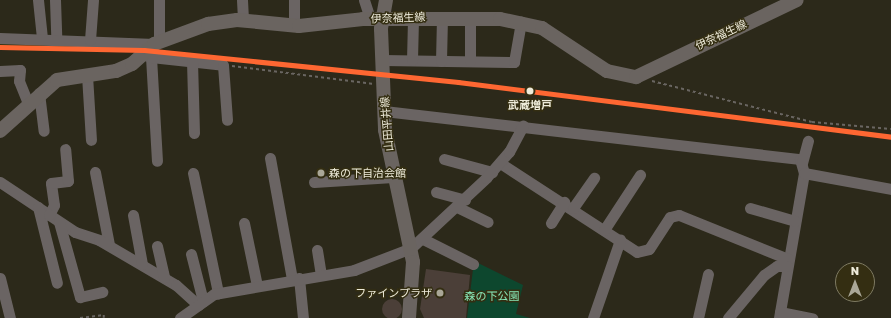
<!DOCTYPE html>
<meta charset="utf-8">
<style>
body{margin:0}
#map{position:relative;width:891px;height:318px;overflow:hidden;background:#2c291a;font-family:"Golos Text","Noto Sans JP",sans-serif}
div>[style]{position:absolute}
.built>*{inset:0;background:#3c3514}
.green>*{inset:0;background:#0d472e}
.building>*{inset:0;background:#4b3f38}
.round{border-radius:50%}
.path>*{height:1.5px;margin-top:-0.75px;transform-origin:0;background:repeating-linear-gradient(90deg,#696561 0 3px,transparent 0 6px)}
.minor>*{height:11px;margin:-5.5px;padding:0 5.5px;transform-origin:5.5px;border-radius:5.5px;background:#6a6463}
.major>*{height:14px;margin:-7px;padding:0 7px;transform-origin:7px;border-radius:7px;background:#6a6460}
.rail-1>*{height:5px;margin:-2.5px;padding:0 2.5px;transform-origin:2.5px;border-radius:2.5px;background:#fe6732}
.dots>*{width:11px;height:11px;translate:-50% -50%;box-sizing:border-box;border:2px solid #342e12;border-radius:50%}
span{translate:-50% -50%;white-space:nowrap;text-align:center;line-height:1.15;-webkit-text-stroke:3px #342e12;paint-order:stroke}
.street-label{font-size:11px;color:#eeebda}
.stop-label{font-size:11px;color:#eeebda;font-weight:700}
.poi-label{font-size:11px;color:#eeebda}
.left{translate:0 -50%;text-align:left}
.right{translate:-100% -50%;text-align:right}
.park-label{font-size:11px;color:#87e6b6}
.north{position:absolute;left:835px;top:262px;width:40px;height:40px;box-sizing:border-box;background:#342e12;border:1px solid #7e7a62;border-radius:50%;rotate:0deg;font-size:11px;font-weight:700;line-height:16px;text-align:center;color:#eeebda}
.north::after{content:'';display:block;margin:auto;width:14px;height:18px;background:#aaa797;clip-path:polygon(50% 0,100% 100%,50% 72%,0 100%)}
</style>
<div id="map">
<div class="built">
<i style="clip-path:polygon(0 43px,147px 47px,142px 52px,0 49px)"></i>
</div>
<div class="green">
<i style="clip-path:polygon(474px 261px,523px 285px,516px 314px,530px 318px,467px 318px)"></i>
</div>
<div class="building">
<i style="clip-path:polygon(426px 269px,470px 275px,466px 318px,424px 318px,420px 309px)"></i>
<i class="round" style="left:382px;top:299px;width:20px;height:20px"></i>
</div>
<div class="path">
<i style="left:232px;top:66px;width:143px;rotate:7.2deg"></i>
<i style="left:652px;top:81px;width:165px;rotate:14.4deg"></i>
<i style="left:812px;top:122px;width:79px;rotate:5.1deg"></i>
<i style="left:523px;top:107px;width:5px;rotate:-79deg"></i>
<i style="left:80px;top:318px;width:24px;rotate:-7deg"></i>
<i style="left:104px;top:315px;width:3px;rotate:90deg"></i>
</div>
<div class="minor">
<i style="left:38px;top:0;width:38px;rotate:84deg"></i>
<i style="left:55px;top:0;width:38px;rotate:88deg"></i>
<i style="left:159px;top:0;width:42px;rotate:90deg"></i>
<i style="left:242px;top:0;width:21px;rotate:87deg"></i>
<i style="left:364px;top:0;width:20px;rotate:72deg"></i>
<i style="left:294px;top:26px;width:26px;rotate:-90deg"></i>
<i style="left:0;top:38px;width:154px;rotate:2.2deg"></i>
<i style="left:90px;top:40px;width:40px;rotate:-85.7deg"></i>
<i style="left:145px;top:55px;width:6px;rotate:18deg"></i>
<i style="left:151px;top:57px;width:104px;rotate:86.7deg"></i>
<i style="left:151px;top:57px;width:72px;rotate:6.3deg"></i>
<i style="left:223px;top:65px;width:55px;rotate:85.8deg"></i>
<i style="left:383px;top:60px;width:131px;rotate:0.9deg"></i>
<i style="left:514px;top:62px;width:41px;rotate:-80.1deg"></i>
<i style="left:412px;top:60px;width:41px;rotate:-88.6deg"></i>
<i style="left:192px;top:61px;width:72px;rotate:88.4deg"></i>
<i style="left:441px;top:61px;width:44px;rotate:-88.7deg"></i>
<i style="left:470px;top:61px;width:44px;rotate:-90deg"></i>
<i style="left:0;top:71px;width:20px;rotate:-3deg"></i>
<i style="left:20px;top:70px;width:11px;rotate:95deg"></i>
<i style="left:19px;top:81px;width:24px;rotate:68deg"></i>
<i style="left:87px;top:75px;width:65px;rotate:86.5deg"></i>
<i style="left:39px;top:93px;width:38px;rotate:83deg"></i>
<i style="left:384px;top:111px;width:419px;rotate:6.6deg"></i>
<i style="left:800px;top:159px;width:15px;rotate:74deg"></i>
<i style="left:804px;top:173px;width:147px;rotate:99.8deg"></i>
<i style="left:270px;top:158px;width:123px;rotate:79.7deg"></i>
<i style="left:444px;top:159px;width:50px;rotate:15.2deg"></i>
<i style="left:500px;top:163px;width:163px;rotate:33deg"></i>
<i style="left:637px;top:252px;width:12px;rotate:-14deg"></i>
<i style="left:649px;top:249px;width:38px;rotate:-57deg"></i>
<i style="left:670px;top:217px;width:9px;rotate:-13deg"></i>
<i style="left:679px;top:215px;width:118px;rotate:22deg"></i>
<i style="left:802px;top:163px;width:23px;rotate:-75deg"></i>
<i style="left:95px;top:172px;width:74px;rotate:79.1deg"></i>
<i style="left:193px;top:173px;width:123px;rotate:78.2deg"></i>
<i style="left:804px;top:173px;width:88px;rotate:10.4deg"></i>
<i style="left:0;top:182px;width:90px;rotate:33.7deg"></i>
<i style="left:75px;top:232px;width:25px;rotate:18deg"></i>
<i style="left:99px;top:240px;width:89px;rotate:30.3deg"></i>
<i style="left:176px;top:285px;width:30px;rotate:42deg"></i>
<i style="left:314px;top:182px;width:79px;rotate:-3.6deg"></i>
<i style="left:436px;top:192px;width:30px;rotate:15deg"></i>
<i style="left:38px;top:207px;width:78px;rotate:76deg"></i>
<i style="left:457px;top:207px;width:34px;rotate:26deg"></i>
<i style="left:573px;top:208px;width:37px;rotate:-55deg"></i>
<i style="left:750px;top:208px;width:47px;rotate:16.1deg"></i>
<i style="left:49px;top:215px;width:11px;rotate:-63deg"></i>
<i style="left:54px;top:205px;width:22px;rotate:-98deg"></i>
<i style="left:51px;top:183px;width:17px;rotate:-7deg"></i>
<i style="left:68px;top:181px;width:32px;rotate:-95deg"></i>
<i style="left:133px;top:215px;width:50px;rotate:79.6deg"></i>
<i style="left:59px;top:222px;width:78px;rotate:74.4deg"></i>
<i style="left:80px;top:297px;width:23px;rotate:-13deg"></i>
<i style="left:244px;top:223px;width:64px;rotate:78.3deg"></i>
<i style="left:551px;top:223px;width:25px;rotate:-58deg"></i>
<i style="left:604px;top:230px;width:66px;rotate:-56.8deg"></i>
<i style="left:423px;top:239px;width:56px;rotate:26.6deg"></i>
<i style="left:157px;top:246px;width:32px;rotate:77deg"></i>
<i style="left:317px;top:250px;width:25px;rotate:81deg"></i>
<i style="left:191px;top:254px;width:49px;rotate:75.7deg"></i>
<i style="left:0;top:278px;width:41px;rotate:76deg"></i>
<i style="left:299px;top:278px;width:40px;rotate:84.3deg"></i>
<i style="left:780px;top:312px;width:33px;rotate:11deg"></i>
<i style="left:180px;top:318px;width:42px;rotate:-35.2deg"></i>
<i style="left:214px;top:294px;width:142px;rotate:-9.7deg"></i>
<i style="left:354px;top:270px;width:61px;rotate:-21.1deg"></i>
<i style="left:411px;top:248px;width:103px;rotate:-43deg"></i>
<i style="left:486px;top:178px;width:35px;rotate:-49deg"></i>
<i style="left:509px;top:152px;width:30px;rotate:-62deg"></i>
<i style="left:593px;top:318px;width:83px;rotate:-70.9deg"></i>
<i style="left:698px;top:318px;width:45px;rotate:-77.2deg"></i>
<i style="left:728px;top:318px;width:56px;rotate:-50.1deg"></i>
<i style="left:764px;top:275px;width:16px;rotate:-35deg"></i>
<i style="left:777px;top:266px;width:10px"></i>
</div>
<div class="major">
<i style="left:386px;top:0;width:29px;rotate:100deg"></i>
<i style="left:381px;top:29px;width:101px;rotate:87.7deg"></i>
<i style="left:385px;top:130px;width:135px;rotate:78deg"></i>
<i style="left:413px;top:262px;width:56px;rotate:94.1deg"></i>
<i style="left:0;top:131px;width:76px;rotate:-41.8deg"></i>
<i style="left:57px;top:80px;width:60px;rotate:-8.7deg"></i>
<i style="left:116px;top:71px;width:17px;rotate:-24deg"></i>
<i style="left:132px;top:64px;width:30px;rotate:-42deg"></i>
<i style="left:154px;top:44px;width:58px;rotate:-20.3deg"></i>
<i style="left:208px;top:24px;width:29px;rotate:-8deg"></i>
<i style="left:237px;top:20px;width:62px;rotate:5.5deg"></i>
<i style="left:299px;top:26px;width:64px;rotate:-6.2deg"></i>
<i style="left:363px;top:19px;width:137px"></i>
<i style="left:500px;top:19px;width:43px;rotate:12.1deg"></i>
<i style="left:542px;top:28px;width:78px;rotate:33.5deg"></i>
<i style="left:607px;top:71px;width:30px;rotate:12deg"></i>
<i style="left:636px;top:77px;width:178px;rotate:-25.6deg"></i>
</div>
<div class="rail-1">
<i style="left:0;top:47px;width:144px;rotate:1.2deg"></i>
<i style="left:144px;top:50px;width:316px;rotate:5.8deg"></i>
<i style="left:458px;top:82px;width:436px;rotate:7.2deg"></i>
</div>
<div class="dots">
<i style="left:530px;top:91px;background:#eeebda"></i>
<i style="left:321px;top:173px;background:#aaa797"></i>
<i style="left:440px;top:293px;background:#aaa797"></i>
</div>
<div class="street-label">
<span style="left:398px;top:18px;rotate:-2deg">伊奈福生線</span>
<span style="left:721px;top:35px;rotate:-25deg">伊奈福生線</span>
<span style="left:387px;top:124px;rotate:-95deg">山田平井線</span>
</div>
<div class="stop-label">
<span style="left:530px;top:105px">武蔵増戸</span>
</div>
<div class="poi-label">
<span class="left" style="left:329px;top:173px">森の下自治会館</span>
<span class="right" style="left:432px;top:293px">ファインプラザ</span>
</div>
<div class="park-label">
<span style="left:492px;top:296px">森の下公園</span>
</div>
<div class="north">N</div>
</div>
